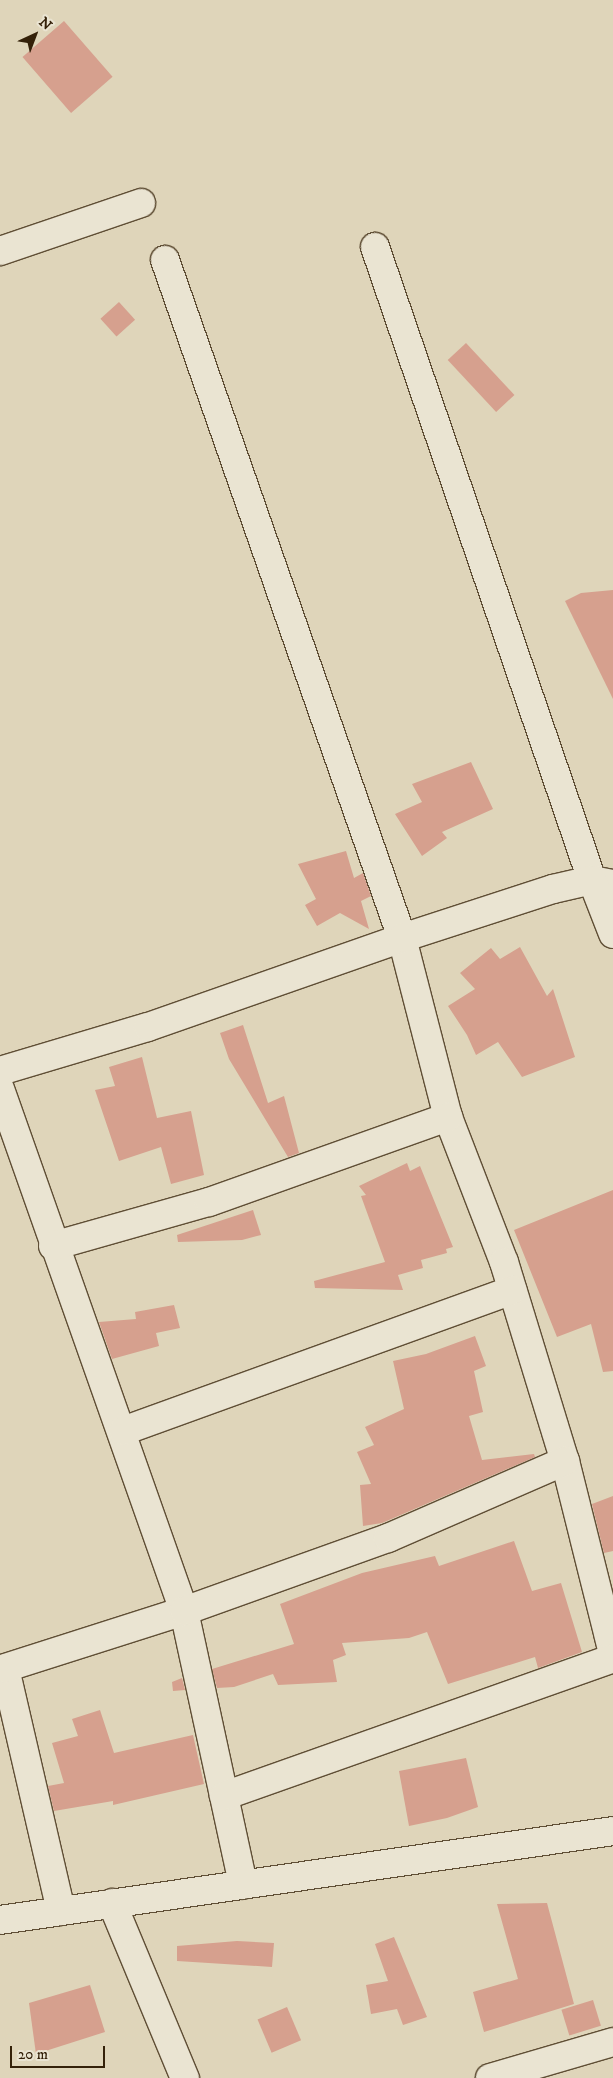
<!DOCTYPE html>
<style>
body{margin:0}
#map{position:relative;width:613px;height:2078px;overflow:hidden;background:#dfd5ba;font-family:"IM FELL DW Pica",serif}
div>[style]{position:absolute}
.building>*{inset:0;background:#d6a08e;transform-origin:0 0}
.roads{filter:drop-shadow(1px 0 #5f4e35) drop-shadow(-1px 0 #5f4e35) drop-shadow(0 1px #5f4e35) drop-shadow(0 -1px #5f4e35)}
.street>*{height:28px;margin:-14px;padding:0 14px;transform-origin:14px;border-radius:14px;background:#eae4d2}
.secondary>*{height:28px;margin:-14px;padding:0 14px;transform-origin:14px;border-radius:14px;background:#eae4d2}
span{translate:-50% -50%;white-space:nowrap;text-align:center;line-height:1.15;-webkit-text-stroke:4px #eae4d2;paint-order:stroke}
.north{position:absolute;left:10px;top:10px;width:50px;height:50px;-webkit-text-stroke:4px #eae4d2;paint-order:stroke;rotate:43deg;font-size:14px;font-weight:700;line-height:20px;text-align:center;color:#342109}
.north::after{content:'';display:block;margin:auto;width:18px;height:22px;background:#342109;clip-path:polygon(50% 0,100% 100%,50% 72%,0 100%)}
.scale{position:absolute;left:10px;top:2046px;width:95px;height:22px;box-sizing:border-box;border:2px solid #342109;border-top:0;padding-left:6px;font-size:15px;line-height:18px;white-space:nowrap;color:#342109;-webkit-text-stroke:4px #eae4d2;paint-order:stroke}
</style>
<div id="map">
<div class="building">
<i style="left:64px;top:21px;width:74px;height:55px;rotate:49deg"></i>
<i style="left:119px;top:302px;width:24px;height:25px;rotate:48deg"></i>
<i style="left:466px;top:343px;width:71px;height:25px;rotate:47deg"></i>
<i style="clip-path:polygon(613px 590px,613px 699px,565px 601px,581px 593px)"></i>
<i style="clip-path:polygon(471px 762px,493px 809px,442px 832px,447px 838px,422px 856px,395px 814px,422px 802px,412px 784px)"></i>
<i style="clip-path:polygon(346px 851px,354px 878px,363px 873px,371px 896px,361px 901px,369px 929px,340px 913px,317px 926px,305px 905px,316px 899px,298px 864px)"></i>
<i style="clip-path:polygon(520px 947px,547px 996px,553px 989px,575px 1057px,522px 1077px,498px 1042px,476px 1055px,467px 1035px,448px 1006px,475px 989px,460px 973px,491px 948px,500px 959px)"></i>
<i style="clip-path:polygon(243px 1025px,268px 1103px,284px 1096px,299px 1153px,288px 1157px,229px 1059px,220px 1033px)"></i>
<i style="clip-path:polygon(142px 1057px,157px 1118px,191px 1111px,204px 1175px,171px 1184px,161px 1147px,119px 1161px,95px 1090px,115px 1086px,109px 1067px)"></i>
<i style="clip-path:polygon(407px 1163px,410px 1171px,420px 1166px,453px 1247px,446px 1249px,447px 1253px,421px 1260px,423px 1268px,398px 1275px,403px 1290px,315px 1288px,314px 1281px,385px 1262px,361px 1196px,366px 1195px,359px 1186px)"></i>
<i style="clip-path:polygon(613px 1190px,613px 1371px,603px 1372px,591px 1324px,557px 1337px,514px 1230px)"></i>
<i style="clip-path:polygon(253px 1210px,261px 1235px,242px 1240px,178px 1242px,177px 1235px)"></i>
<i style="clip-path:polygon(174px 1305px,180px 1328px,156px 1333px,159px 1346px,112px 1359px,99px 1322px,136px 1319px,135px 1312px)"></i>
<i style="clip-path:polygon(475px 1336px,486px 1366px,474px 1371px,483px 1412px,469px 1416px,482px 1460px,534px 1454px,535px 1457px,382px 1523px,363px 1526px,360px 1485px,371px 1484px,357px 1452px,374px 1445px,365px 1427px,404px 1409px,393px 1361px,426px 1354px)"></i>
<i style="clip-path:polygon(613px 1496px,613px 1551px,604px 1553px,592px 1504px)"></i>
<i style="clip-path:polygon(514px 1541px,532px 1591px,561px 1583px,582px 1652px,538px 1668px,535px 1657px,448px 1684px,427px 1632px,409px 1638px,342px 1643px,346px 1655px,333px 1660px,337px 1682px,278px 1685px,273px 1674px,234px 1687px,217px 1688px,212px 1669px,294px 1644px,280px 1604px,362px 1573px,435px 1556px,439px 1566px)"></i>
<i style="clip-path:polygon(182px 1678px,185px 1690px,173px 1691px,172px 1682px)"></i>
<i style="clip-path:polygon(100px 1710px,114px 1753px,193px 1735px,204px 1784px,113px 1805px,113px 1801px,54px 1811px,48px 1786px,64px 1783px,52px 1743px,78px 1736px,72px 1719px)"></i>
<i style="clip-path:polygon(466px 1758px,478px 1807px,447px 1818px,409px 1826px,399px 1771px)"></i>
<i style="clip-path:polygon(547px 1903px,574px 2004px,484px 2032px,473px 1992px,518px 1979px,497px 1904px)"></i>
<i style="clip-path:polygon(394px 1937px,427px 2017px,403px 2025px,397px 2009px,371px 2014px,366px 1985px,388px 1981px,375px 1944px)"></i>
<i style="clip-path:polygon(237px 1941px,274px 1943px,272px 1967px,177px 1961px,177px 1946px)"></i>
<i style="clip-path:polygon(90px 1985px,105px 2032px,36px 2054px,29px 2003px)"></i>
<i style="left:593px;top:2000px;width:27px;height:33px;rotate:73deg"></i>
<i style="left:287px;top:2007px;width:36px;height:32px;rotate:67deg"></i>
</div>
<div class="roads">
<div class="street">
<i style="left:375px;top:247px;width:669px;rotate:71.08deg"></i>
<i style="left:592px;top:880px;width:21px;rotate:11deg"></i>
<i style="left:0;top:251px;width:149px;rotate:-18.8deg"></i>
<i style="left:165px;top:260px;width:718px;rotate:70.73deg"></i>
<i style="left:402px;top:938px;width:185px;rotate:75.6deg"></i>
<i style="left:448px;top:1117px;width:155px;rotate:68.9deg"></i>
<i style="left:504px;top:1262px;width:208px;rotate:73deg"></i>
<i style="left:565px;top:1461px;width:198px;rotate:76deg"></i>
<i style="left:0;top:1071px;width:154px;rotate:-16.6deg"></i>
<i style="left:148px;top:1027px;width:269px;rotate:-19.3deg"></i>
<i style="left:402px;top:938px;width:159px;rotate:-18deg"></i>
<i style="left:553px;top:889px;width:40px;rotate:-13deg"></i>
<i style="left:592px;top:880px;width:58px;rotate:68.7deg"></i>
<i style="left:0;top:1089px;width:553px;rotate:70.58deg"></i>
<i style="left:184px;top:1611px;width:280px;rotate:77.8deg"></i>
<i style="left:53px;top:1246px;width:162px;rotate:-15.8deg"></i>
<i style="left:209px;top:1202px;width:254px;rotate:-19.6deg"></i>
<i style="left:123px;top:1431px;width:414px;rotate:-19.9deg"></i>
<i style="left:224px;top:1796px;width:413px;rotate:-19.5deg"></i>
<i style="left:112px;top:1903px;width:190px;rotate:67.4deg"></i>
<i style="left:61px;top:1911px;width:249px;rotate:-103deg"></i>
<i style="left:5px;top:1668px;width:188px;rotate:-17.7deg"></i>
<i style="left:184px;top:1611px;width:217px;rotate:-19.7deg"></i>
<i style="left:388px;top:1538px;width:193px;rotate:-23.5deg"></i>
<i style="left:490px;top:2078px;width:128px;rotate:-16.3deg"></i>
</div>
<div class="secondary">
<i style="left:0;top:1920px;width:619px;rotate:-8.26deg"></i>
</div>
</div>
<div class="north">N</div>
<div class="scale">20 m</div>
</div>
